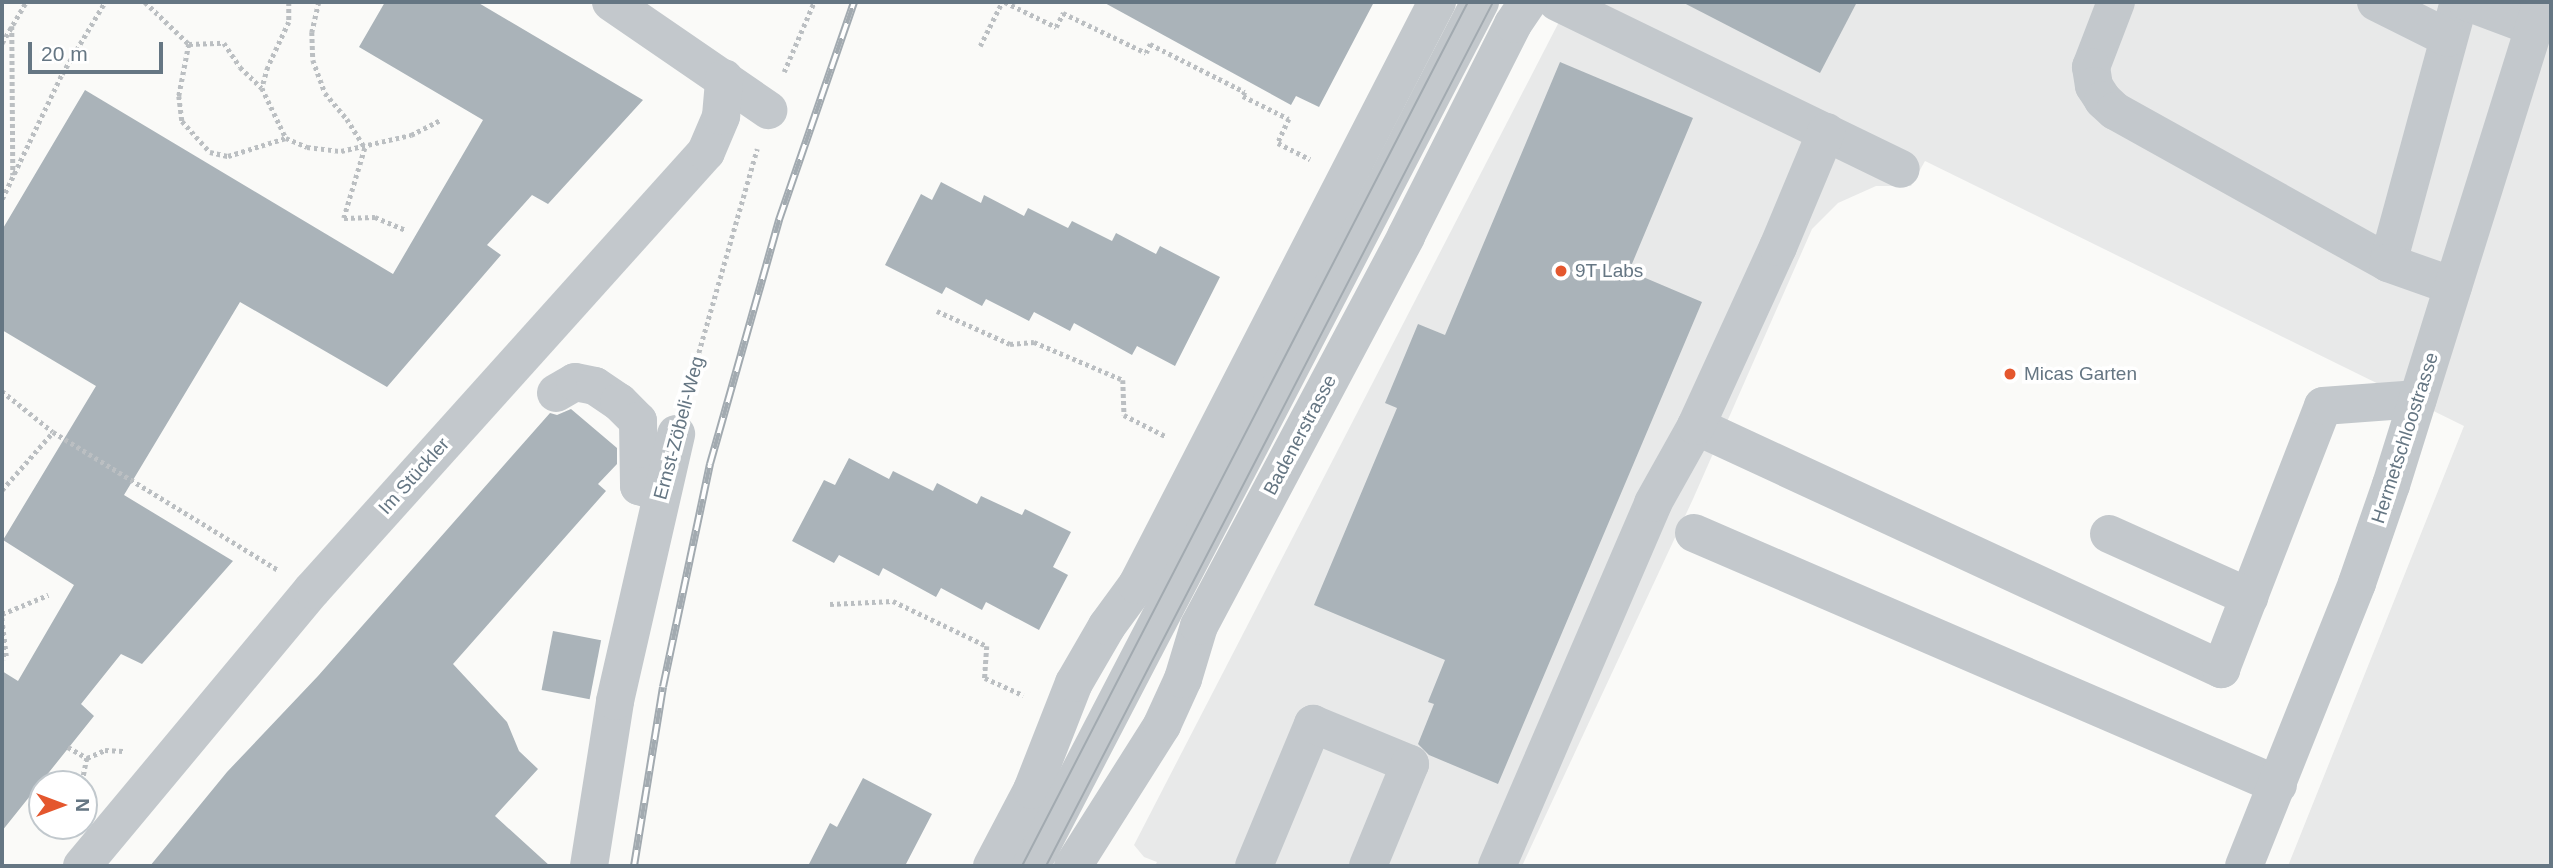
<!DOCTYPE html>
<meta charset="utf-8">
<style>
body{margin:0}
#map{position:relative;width:2553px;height:868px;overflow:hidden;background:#fafaf8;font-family:Arial,sans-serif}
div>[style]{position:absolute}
.built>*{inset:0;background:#e8e9e9}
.building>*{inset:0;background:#aab3b9;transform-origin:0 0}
.path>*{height:4.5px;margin-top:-2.25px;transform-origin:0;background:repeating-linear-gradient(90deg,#bbbfc2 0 3.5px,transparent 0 7px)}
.minor>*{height:38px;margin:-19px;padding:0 19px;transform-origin:19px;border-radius:19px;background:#c3c8cc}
.tram>*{height:2px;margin:-1px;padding:0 1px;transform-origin:1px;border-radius:1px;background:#a2aab0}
.rail>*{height:8px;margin-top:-4px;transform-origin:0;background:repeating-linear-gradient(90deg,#fff 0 16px,#a2aab0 0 32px);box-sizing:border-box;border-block:2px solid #a2aab0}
.dots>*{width:19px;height:19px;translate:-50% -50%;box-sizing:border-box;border:4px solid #fff;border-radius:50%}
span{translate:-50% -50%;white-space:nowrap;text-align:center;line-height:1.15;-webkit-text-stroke:7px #fff;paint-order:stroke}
.poi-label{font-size:19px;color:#657683}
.left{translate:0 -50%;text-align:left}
.street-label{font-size:19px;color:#657683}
.frame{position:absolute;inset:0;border:4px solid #657683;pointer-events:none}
.north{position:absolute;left:28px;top:770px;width:70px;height:70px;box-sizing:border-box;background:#fff;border:2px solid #c1c8cd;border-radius:50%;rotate:90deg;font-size:19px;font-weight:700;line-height:28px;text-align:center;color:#657683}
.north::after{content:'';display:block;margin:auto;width:24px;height:32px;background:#e4572e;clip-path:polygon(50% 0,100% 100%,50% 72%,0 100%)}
.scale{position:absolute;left:28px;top:42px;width:135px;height:32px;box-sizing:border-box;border:4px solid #657683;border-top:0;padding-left:9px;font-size:21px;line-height:24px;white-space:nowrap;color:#657683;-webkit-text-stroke:5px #fff;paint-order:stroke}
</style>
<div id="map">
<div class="built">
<i style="clip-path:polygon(1528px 2px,2551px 2px,2551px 866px,2288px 866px,2464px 426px,1925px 161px,1911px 186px,1876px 186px,1838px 203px,1812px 229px,1693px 499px,1522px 866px,1155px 866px,1157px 862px,1144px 857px,1134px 845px,1561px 18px)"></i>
</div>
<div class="building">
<i style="clip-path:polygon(385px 2px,477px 2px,643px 100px,548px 204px,532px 195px,487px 245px,501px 255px,387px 387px,240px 302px,124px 495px,233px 561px,142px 664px,121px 654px,81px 704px,94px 716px,2px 831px,2px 671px,18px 681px,74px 585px,3px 540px,96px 386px,2px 330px,2px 230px,85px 90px,393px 274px,483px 120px,359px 47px)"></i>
<i style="clip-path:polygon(1103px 2px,1374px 2px,1319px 107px,1296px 96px,1291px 105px)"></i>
<i style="clip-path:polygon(1682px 2px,1857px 2px,1820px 73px)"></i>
<i style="clip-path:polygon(1560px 62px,1693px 118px,1629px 271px,1702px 302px,1498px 784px,1429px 755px,1418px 744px,1434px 704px,1428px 702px,1445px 660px,1314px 605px,1397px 408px,1385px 403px,1418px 324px,1445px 335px)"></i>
<i style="clip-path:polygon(941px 182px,981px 203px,984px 195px,1024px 216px,1028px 208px,1068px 228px,1072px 221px,1112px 241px,1116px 233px,1156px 254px,1160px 246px,1220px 277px,1175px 366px,1137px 346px,1132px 355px,1074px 323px,1070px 331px,1034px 312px,1029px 321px,986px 299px,982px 306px,946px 287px,942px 294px,885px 265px,921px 194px,932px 200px)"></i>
<i style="clip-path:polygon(571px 409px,617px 448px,617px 464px,598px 484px,606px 491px,453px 664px,507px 722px,519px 751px,538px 769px,495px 816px,550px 866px,150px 866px,227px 772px,318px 676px,550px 413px,557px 415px)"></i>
<i style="clip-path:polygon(849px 458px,889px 479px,893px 471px,933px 491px,937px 483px,977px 504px,981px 496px,1022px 515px,1025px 509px,1071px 532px,1053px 567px,1068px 575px,1039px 630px,986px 602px,982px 610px,941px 588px,936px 597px,883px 568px,879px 576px,839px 555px,834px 563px,792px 541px,824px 480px,835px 485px)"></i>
<i style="left:553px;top:631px;width:49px;height:60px;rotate:11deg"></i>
<i style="clip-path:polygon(863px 778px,932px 814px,906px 864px,911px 866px,808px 866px,830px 823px,837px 827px)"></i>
</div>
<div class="path">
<i style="left:145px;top:2px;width:61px;rotate:43.7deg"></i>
<i style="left:189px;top:44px;width:35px;rotate:-2deg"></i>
<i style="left:224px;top:43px;width:29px;rotate:56deg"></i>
<i style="left:240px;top:67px;width:30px;rotate:44deg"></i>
<i style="left:289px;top:2px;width:20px;rotate:90deg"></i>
<i style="left:289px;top:22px;width:50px;rotate:115deg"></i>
<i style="left:268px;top:67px;width:22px;rotate:106deg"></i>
<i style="left:262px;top:88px;width:55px;rotate:64.4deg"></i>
<i style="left:286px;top:138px;width:23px;rotate:23deg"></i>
<i style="left:307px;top:147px;width:34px;rotate:7deg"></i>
<i style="left:341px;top:151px;width:72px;rotate:-12.9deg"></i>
<i style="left:411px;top:135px;width:34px;rotate:-27deg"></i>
<i style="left:319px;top:2px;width:31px;rotate:103deg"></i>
<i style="left:312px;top:32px;width:28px;rotate:88deg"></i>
<i style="left:313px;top:60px;width:35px;rotate:70deg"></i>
<i style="left:325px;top:93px;width:34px;rotate:50deg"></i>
<i style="left:347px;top:119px;width:34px;rotate:58deg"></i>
<i style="left:365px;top:148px;width:73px;rotate:106.7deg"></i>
<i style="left:344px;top:218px;width:31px;rotate:-2deg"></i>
<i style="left:375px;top:217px;width:33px;rotate:23deg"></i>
<i style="left:1005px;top:2px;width:57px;rotate:26.1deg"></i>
<i style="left:1056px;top:27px;width:16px;rotate:-63deg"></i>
<i style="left:1063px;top:13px;width:92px;rotate:25.7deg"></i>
<i style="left:1146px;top:53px;width:10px;rotate:-66deg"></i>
<i style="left:1150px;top:44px;width:106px;rotate:26.8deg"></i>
<i style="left:1245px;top:92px;width:4px;rotate:117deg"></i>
<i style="left:1243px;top:96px;width:51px;rotate:26.6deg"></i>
<i style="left:1289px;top:119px;width:26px;rotate:115deg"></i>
<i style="left:1278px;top:143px;width:36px;rotate:27deg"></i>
<i style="left:12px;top:26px;width:149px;rotate:89.6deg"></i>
<i style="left:2px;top:43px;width:48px;rotate:-59.7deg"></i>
<i style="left:189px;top:44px;width:53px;rotate:100.9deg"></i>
<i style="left:179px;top:96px;width:25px;rotate:83deg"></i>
<i style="left:182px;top:121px;width:42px;rotate:47.9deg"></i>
<i style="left:210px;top:152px;width:18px;rotate:13deg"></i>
<i style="left:228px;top:156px;width:61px;rotate:-17.2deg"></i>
<i style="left:980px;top:46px;width:49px;rotate:-63.4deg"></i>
<i style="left:784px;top:72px;width:76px;rotate:-66.8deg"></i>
<i style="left:2px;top:199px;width:139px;rotate:-64.4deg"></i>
<i style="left:62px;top:74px;width:84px;rotate:-59.2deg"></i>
<i style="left:937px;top:311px;width:80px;rotate:24.3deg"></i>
<i style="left:1010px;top:344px;width:24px;rotate:-5deg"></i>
<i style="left:1034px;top:342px;width:97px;rotate:23.1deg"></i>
<i style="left:1123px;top:380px;width:35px;rotate:88deg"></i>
<i style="left:1124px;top:415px;width:48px;rotate:27.1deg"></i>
<i style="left:2px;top:391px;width:65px;rotate:38.8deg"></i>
<i style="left:53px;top:432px;width:263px;rotate:31.5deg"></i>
<i style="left:687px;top:393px;width:254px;rotate:-74deg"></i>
<i style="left:2px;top:490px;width:77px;rotate:-48.7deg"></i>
<i style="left:830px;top:604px;width:63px;rotate:-2.7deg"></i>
<i style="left:893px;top:601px;width:104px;rotate:25.6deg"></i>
<i style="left:987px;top:646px;width:32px;rotate:94deg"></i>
<i style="left:985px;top:678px;width:42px;rotate:24.1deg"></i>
<i style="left:2px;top:614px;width:50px;rotate:-22.4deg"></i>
<i style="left:2px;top:618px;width:42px;rotate:83.2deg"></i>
<i style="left:68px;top:747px;width:22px;rotate:30deg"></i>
<i style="left:87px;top:758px;width:20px;rotate:101deg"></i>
<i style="left:83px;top:778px;width:17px;rotate:80deg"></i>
<i style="left:87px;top:758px;width:20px;rotate:-24deg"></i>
<i style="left:105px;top:750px;width:18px;rotate:3deg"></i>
</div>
<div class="minor">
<i style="left:611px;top:2px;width:191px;rotate:34.5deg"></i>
<i style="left:1557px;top:2px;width:382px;rotate:25.9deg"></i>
<i style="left:2116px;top:2px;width:70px;rotate:111deg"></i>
<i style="left:2091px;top:67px;width:19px;rotate:81deg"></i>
<i style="left:2094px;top:86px;width:17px;rotate:57deg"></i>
<i style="left:2103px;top:100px;width:16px;rotate:43deg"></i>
<i style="left:2115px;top:111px;width:312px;rotate:29.1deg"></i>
<i style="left:2388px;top:263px;width:270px;rotate:-74.8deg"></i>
<i style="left:2376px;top:2px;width:80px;rotate:26.6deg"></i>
<i style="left:2467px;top:2px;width:72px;rotate:20.5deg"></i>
<i style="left:2388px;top:263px;width:69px;rotate:19.5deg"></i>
<i style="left:556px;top:393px;width:22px;rotate:-30deg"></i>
<i style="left:575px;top:382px;width:20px;rotate:11deg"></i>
<i style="left:595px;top:386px;width:29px;rotate:34deg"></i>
<i style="left:619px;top:402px;width:27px;rotate:45deg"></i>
<i style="left:638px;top:421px;width:65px;rotate:89.1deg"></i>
<i style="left:639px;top:486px;width:24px;rotate:17deg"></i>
<i style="left:1696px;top:426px;width:579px;rotate:24.84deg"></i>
<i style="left:2221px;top:669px;width:282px;rotate:-68.8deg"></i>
<i style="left:2323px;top:406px;width:95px;rotate:-4.2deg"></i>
<i style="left:1694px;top:533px;width:636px;rotate:23.34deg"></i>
<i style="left:2109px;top:534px;width:154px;rotate:24.2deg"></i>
<i style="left:82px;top:866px;width:359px;rotate:-50.2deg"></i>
<i style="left:312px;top:590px;width:589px;rotate:-48.03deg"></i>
<i style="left:706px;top:152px;width:39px;rotate:-67deg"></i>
<i style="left:721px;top:116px;width:38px;rotate:-85deg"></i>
<i style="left:589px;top:866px;width:167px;rotate:-81deg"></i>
<i style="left:615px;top:701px;width:274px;rotate:-77.1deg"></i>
<i style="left:992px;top:866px;width:86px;rotate:-62.2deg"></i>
<i style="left:1032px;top:790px;width:115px;rotate:-68.6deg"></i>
<i style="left:1074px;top:683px;width:66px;rotate:-59.9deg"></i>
<i style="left:1107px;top:626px;width:51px;rotate:-53.8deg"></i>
<i style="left:1137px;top:585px;width:656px;rotate:-62.77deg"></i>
<i style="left:1031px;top:866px;width:974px;rotate:-62.54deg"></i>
<i style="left:1073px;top:866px;width:167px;rotate:-57.7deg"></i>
<i style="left:1162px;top:725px;width:51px;rotate:-65.5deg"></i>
<i style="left:1183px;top:679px;width:55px;rotate:-73.2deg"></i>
<i style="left:1199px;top:626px;width:442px;rotate:-62deg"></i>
<i style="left:1406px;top:236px;width:237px;rotate:-63.2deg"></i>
<i style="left:1513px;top:24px;width:27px;rotate:-56deg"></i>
<i style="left:1254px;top:866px;width:154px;rotate:-67.4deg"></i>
<i style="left:1313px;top:724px;width:105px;rotate:22.4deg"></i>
<i style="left:1410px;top:764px;width:110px;rotate:112.4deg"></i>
<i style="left:1497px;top:866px;width:395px;rotate:-66.7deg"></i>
<i style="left:1653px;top:503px;width:88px;rotate:-60.8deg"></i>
<i style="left:1696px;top:426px;width:197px;rotate:-65.4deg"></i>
<i style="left:1778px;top:247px;width:125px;rotate:-67.3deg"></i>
<i style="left:2244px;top:866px;width:305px;rotate:-68.2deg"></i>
<i style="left:2357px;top:583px;width:104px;rotate:-70.9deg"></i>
<i style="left:2391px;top:485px;width:506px;rotate:-72.64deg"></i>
</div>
<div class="tram">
<i style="left:1022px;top:866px;width:972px;rotate:-62.7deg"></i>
<i style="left:1046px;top:866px;width:973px;rotate:-62.64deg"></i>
</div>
<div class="rail">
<i style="left:634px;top:866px;width:181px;rotate:-80.8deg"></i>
<i style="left:663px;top:687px;width:228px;rotate:-78.1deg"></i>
<i style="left:710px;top:464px;width:254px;rotate:-74.2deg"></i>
<i style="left:779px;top:220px;width:231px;rotate:-71deg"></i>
</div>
<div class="dots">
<i style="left:1561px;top:271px;background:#e4572e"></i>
<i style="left:2010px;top:374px;background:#e4572e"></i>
</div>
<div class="poi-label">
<span class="left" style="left:1575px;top:271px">9T Labs</span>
<span class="left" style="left:2024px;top:374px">Micas Garten</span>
</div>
<div class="street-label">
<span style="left:679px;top:428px;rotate:-75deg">Ernst-Zöbeli-Weg</span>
<span style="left:1300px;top:435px;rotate:-62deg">Badenerstrasse</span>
<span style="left:2405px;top:438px;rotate:-72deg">Hermetschloostrasse</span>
<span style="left:414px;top:476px;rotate:-48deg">Im Stückler</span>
</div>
<div class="frame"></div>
<div class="north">N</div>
<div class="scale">20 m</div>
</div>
